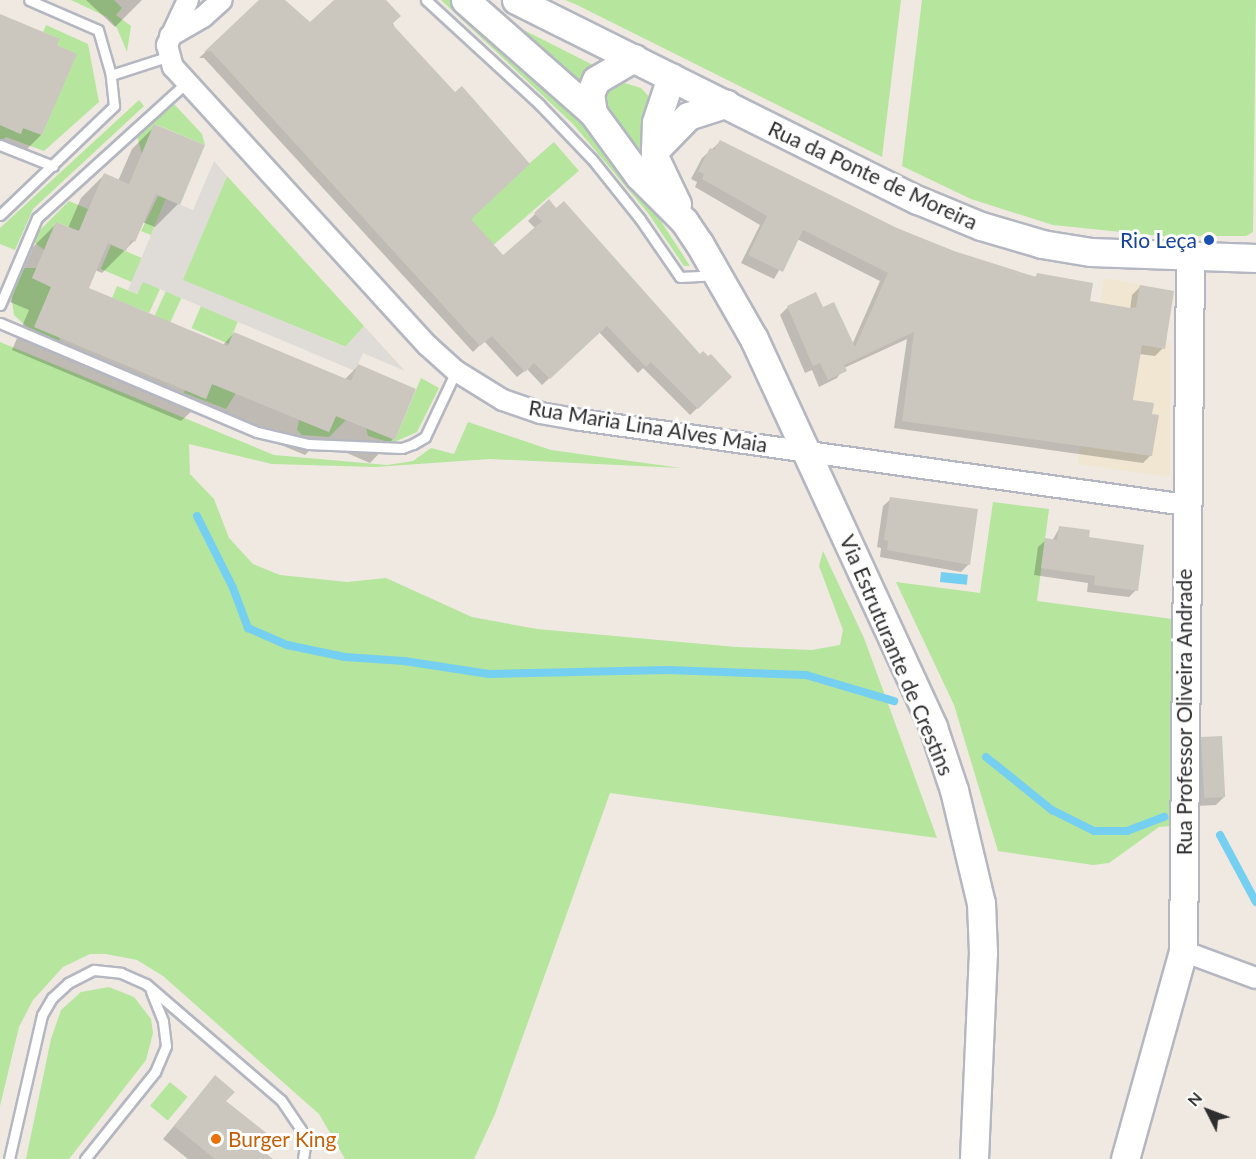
<!DOCTYPE html>
<meta charset="utf-8">
<style>
body{margin:0}
#map{position:relative;width:1256px;height:1159px;overflow:hidden;background:#efe9e1;font-family:Lato,sans-serif}
div>[style]{position:absolute}
.education>*{inset:0;background:#f0e6d1}
.green>*{inset:0;background:#b6e59e;transform-origin:0 0}
.plaza>*{inset:0;background:#dfdcd8}
.water>*{inset:0;background:#75cff0;transform-origin:0 0}
.shadow>*{inset:0;background:#0003}
.stream>*{height:8px;margin:-4px;padding:0 4px;transform-origin:4px;border-radius:4px;background:#75cff0}
.building>*{inset:0;background:#cbc7bf;transform-origin:0 0}
.roads{filter:drop-shadow(2px 0 #b4b7c1) drop-shadow(-2px 0 #b4b7c1) drop-shadow(0 2px #b4b7c1) drop-shadow(0 -2px #b4b7c1)}
.lane>*{height:9px;margin:-4.5px;padding:0 4.5px;transform-origin:4.5px;border-radius:4.5px;background:#fff}
.street>*{height:20px;margin:-10px;padding:0 10px;transform-origin:10px;border-radius:10px;background:#fff}
.secondary>*{height:27px;margin:-13.5px;padding:0 13.5px;transform-origin:13.5px;border-radius:13.5px;background:#fff}
.dots>*{width:16px;height:16px;translate:-50% -50%;box-sizing:border-box;border:3px solid #fff;border-radius:50%}
span{translate:-50% -50%;white-space:nowrap;text-align:center;line-height:1.15;-webkit-text-stroke:6px #fff;paint-order:stroke}
.street-label{font-size:21px;color:#2e2e2e}
.transit-label{font-size:21px;color:#164399}
.right{translate:-100% -50%;text-align:right}
.food-label{font-size:21px;color:#c56008}
.left{translate:0 -50%;text-align:left}
.north{position:absolute;left:1178px;top:1081px;width:60px;height:60px;-webkit-text-stroke:4px #fff;paint-order:stroke;rotate:312deg;font-size:16px;font-weight:700;line-height:24px;text-align:center;color:#2e2e2e}
.north::after{content:'';display:block;margin:auto;width:21px;height:27px;background:#2e2e2e;clip-path:polygon(50% 0,100% 100%,50% 72%,0 100%)}
</style>
<div id="map">
<div class="education">
<i style="clip-path:polygon(1104px 278px,1175px 291px,1166px 341px,1170px 342px,1170px 477px,1078px 464px)"></i>
</div>
<div class="green">
<i style="clip-path:polygon(71px 0,114px 0,122px 8px,116px 15px,131px 26px,127px 52px,117px 28px,107px 17px)"></i>
<i style="clip-path:polygon(441px 0,451px 0,578px 118px,653px 209px,690px 266px,684px 266px,648px 213px,573px 124px)"></i>
<i style="clip-path:polygon(565px 0,901px 0,882px 157px,575px 4px)"></i>
<i style="clip-path:polygon(922px 0,1256px 0,1253px 232px,1246px 236px,1160px 236px,1053px 225px,971px 199px,902px 166px)"></i>
<i style="clip-path:polygon(498px 17px,593px 65px,577px 83px)"></i>
<i style="clip-path:polygon(46px 25px,88px 44px,99px 102px,44px 151px,6px 137px,0 142px,0 125px,20px 134px,23px 128px,42px 135px,76px 54px,57px 45px,59px 39px,43px 32px)"></i>
<i style="clip-path:polygon(618px 81px,641px 88px,651px 99px,640px 140px,645px 167px,605px 103px,606px 93px)"></i>
<i style="clip-path:polygon(139px 100px,144px 106px,33px 209px,15px 250px,0 244px,0 228px)"></i>
<i style="clip-path:polygon(174px 104px,202px 134px,205px 145px,155px 124px,142px 154px,137px 136px)"></i>
<i style="left:554px;top:142px;width:38px;height:114px;rotate:49deg"></i>
<i style="clip-path:polygon(227px 176px,364px 326px,346px 347px,182px 280px)"></i>
<i style="clip-path:polygon(158px 196px,166px 199px,151px 235px,141px 231px)"></i>
<i style="clip-path:polygon(69px 201px,88px 209px,79px 231px,56px 222px,44px 250px,34px 242px,39px 231px)"></i>
<i style="left:111px;top:245px;width:34px;height:26px;rotate:23deg"></i>
<i style="clip-path:polygon(22px 268px,37px 268px,32px 278px,51px 287px,60px 342px,26px 326px,14px 315px,11px 293px)"></i>
<i style="clip-path:polygon(143px 281px,160px 289px,149px 313px,112px 298px,117px 286px,137px 294px)"></i>
<i style="left:166px;top:291px;width:17px;height:27px;rotate:25deg"></i>
<i style="left:201px;top:306px;width:40px;height:24px;rotate:23deg"></i>
<i style="clip-path:polygon(0 342px,274px 455px,387px 465px,413px 461px,431px 448px,454px 454px,468px 422px,551px 450px,681px 468px,490px 459px,375px 467px,272px 464px,189px 444px,190px 474px,214px 499px,229px 538px,253px 564px,280px 575px,347px 582px,386px 578px,472px 617px,537px 629px,736px 647px,812px 650px,840px 645px,843px 630px,819px 566px,823px 551px,864px 638px,937px 838px,610px 793px,495px 1114px,474px 1159px,345px 1159px,319px 1114px,163px 976px,137px 960px,106px 954px,90px 954px,63px 967px,33px 1000px,19px 1027px,0 1106px)"></i>
<i style="clip-path:polygon(421px 378px,439px 388px,417px 432px,392px 443px,368px 436px,366px 428px,395px 440px)"></i>
<i style="clip-path:polygon(212px 384px,236px 393px,226px 409px,184px 393px,185px 390px,206px 399px)"></i>
<i style="clip-path:polygon(336px 416px,346px 420px,329px 437px,302px 435px,297px 430px,299px 420px,329px 432px)"></i>
<i style="clip-path:polygon(993px 502px,1049px 509px,1037px 601px,1172px 619px,1171px 826px,1159px 827px,1109px 863px,1093px 865px,998px 851px,954px 705px,896px 582px,980px 593px)"></i>
<i style="clip-path:polygon(109px 987px,134px 997px,151px 1019px,153px 1033px,146px 1060px,69px 1159px,26px 1159px,51px 1039px,61px 1010px,81px 992px)"></i>
<i style="left:170px;top:1082px;width:23px;height:31px;rotate:40deg"></i>
</div>
<div class="plaza">
<i style="clip-path:polygon(214px 161px,227px 176px,183px 280px,345px 347px,364px 326px,405px 371px,363px 353px,355px 371px,143px 282px,137px 294px,128px 290px,166px 199px,193px 210px)"></i>
</div>
<div class="water">
<i style="left:941px;top:572px;width:27px;height:10px;rotate:6deg"></i>
</div>
<div class="shadow">
<i style="clip-path:polygon(86px 0,142px 0,115px 27px)"></i>
<i style="clip-path:polygon(262px 0,283px 0,310px 24px,336px 0,384px 0,469px 219px,503px 257px,535px 228px,528px 221px,535px 214px,699px 356px,730px 377px,690px 415px,643px 368px,638px 373px,599px 332px,542px 385px,527px 369px,517px 377px,484px 341px,473px 352px,204px 58px,199px 58px)"></i>
<i style="clip-path:polygon(0 15px,41px 135px,18px 158px,0 152px)"></i>
<i style="clip-path:polygon(155px 126px,178px 204px,155px 227px,142px 222px,134px 241px,102px 273px,95px 270px,87px 289px,222px 346px,234px 333px,345px 379px,358px 366px,393px 439px,370px 463px,319px 441px,305px 455px,194px 409px,181px 421px,12px 350px,29px 310px,10px 302px,33px 247px,57px 223px,68px 228px,81px 198px,104px 175px,118px 181px,132px 149px)"></i>
<i style="clip-path:polygon(720px 142px,897px 229px,953px 253px,1034px 278px,1037px 275px,1088px 303px,1130px 310px,1132px 295px,1140px 287px,1163px 348px,1155px 356px,1139px 354px,1131px 401px,1151px 455px,1143px 463px,894px 428px,907px 339px,844px 368px,837px 378px,819px 387px,812px 370px,805px 373px,780px 315px,788px 307px,822px 309px,852px 345px,880px 281px,797px 239px,774px 279px,741px 263px,760px 225px,695px 187px,697px 182px,691px 179px,702px 158px)"></i>
<i style="clip-path:polygon(891px 499px,969px 564px,961px 572px,880px 557px,881px 548px,877px 547px,883px 506px)"></i>
<i style="clip-path:polygon(1060px 527px,1087px 538px,1136px 590px,1129px 597px,1087px 592px,1088px 583px,1034px 575px,1038px 547px,1046px 540px,1052px 541px)"></i>
<i style="clip-path:polygon(1202px 739px,1224px 797px,1216px 805px,1197px 806px,1194px 747px)"></i>
<i style="clip-path:polygon(215px 1077px,224px 1101px,257px 1148px,254px 1159px,188px 1159px,163px 1139px)"></i>
</div>
<div class="stream">
<i style="left:197px;top:516px;width:80px;rotate:63.4deg"></i>
<i style="left:233px;top:588px;width:43px;rotate:69.4deg"></i>
<i style="left:248px;top:628px;width:43px;rotate:23.6deg"></i>
<i style="left:287px;top:645px;width:59px;rotate:11.7deg"></i>
<i style="left:345px;top:657px;width:59px;rotate:3.9deg"></i>
<i style="left:404px;top:661px;width:86px;rotate:8.7deg"></i>
<i style="left:489px;top:674px;width:178px;rotate:-1.3deg"></i>
<i style="left:667px;top:670px;width:139px;rotate:2.1deg"></i>
<i style="left:806px;top:675px;width:92px;rotate:16.5deg"></i>
<i style="left:986px;top:757px;width:85px;rotate:38.8deg"></i>
<i style="left:1052px;top:810px;width:47px;rotate:26.6deg"></i>
<i style="left:1094px;top:831px;width:33px"></i>
<i style="left:1127px;top:831px;width:40px;rotate:-21deg"></i>
<i style="left:1220px;top:835px;width:76px;rotate:61.8deg"></i>
</div>
<div class="building">
<i style="clip-path:polygon(259px 0,285px 0,310px 22px,334px 0,386px 0,401px 16px,392px 24px,455px 92px,462px 86px,530px 164px,471px 219px,503px 255px,542px 221px,534px 213px,549px 199px,556px 208px,564px 201px,700px 354px,703px 351px,708px 356px,711px 354px,732px 377px,698px 409px,651px 362px,646px 367px,607px 326px,550px 379px,534px 363px,525px 372px,492px 336px,480px 346px,211px 51px,204px 52px)"></i>
<i style="clip-path:polygon(0 14px,60px 39px,57px 45px,77px 54px,42px 135px,23px 128px,21px 134px,0 125px)"></i>
<i style="clip-path:polygon(154px 124px,205px 145px,180px 205px,156px 194px,135px 242px,131px 240px,126px 251px,108px 243px,89px 288px,228px 346px,234px 332px,351px 381px,358px 364px,416px 389px,395px 440px,336px 416px,329px 432px,212px 384px,206px 399px,34px 327px,51px 287px,32px 278px,56px 222px,79px 231px,104px 173px,129px 184px)"></i>
<i style="clip-path:polygon(720px 140px,897px 228px,954px 251px,1036px 277px,1037px 273px,1093px 283px,1090px 301px,1130px 308px,1136px 307px,1140px 285px,1174px 291px,1165px 349px,1142px 345px,1133px 400px,1154px 403px,1152px 414px,1159px 415px,1152px 456px,902px 421px,914px 332px,844px 365px,847px 371px,828px 380px,820px 363px,813px 366px,787px 306px,816px 292px,823px 307px,834px 302px,855px 347px,888px 273px,803px 230px,783px 272px,748px 255px,767px 216px,702px 179px,704px 174px,698px 171px,710px 148px,714px 150px)"></i>
<i style="clip-path:polygon(890px 497px,978px 509px,970px 565px,887px 550px,888px 541px,884px 540px)"></i>
<i style="clip-path:polygon(1059px 526px,1090px 530px,1089px 537px,1144px 545px,1138px 591px,1094px 585px,1095px 576px,1041px 568px,1045px 538px,1057px 540px)"></i>
<i style="left:1222px;top:736px;width:61px;height:21px;rotate:87deg"></i>
<i style="clip-path:polygon(215px 1075px,235px 1092px,226px 1101px,269px 1135px,259px 1148px,273px 1159px,215px 1159px,174px 1126px)"></i>
</div>
<div class="roads">
<div class="lane">
<i style="left:426px;top:0;width:154px;rotate:42.6deg"></i>
<i style="left:539px;top:104px;width:76px;rotate:46.1deg"></i>
<i style="left:592px;top:159px;width:77px;rotate:51.3deg"></i>
<i style="left:640px;top:219px;width:70px;rotate:55.4deg"></i>
<i style="left:680px;top:277px;width:34px;rotate:-3deg"></i>
<i style="left:111px;top:75px;width:59px;rotate:-17.8deg"></i>
<i style="left:0;top:145px;width:57px;rotate:21.6deg"></i>
<i style="left:0;top:215px;width:158px;rotate:-43.7deg"></i>
<i style="left:114px;top:106px;width:31px;rotate:-96deg"></i>
<i style="left:111px;top:75px;width:47px;rotate:-106.1deg"></i>
<i style="left:98px;top:30px;width:75px;rotate:-156.5deg"></i>
<i style="left:0;top:305px;width:95px;rotate:-67deg"></i>
<i style="left:37px;top:218px;width:202px;rotate:-42.2deg"></i>
<i style="left:0;top:323px;width:279px;rotate:23deg"></i>
<i style="left:257px;top:432px;width:52px;rotate:13.2deg"></i>
<i style="left:308px;top:444px;width:94px;rotate:2.4deg"></i>
<i style="left:402px;top:448px;width:12px;rotate:-20deg"></i>
<i style="left:413px;top:444px;width:14px;rotate:-30deg"></i>
<i style="left:425px;top:437px;width:73px;rotate:-64.8deg"></i>
<i style="left:9px;top:1159px;width:148px;rotate:-77.1deg"></i>
<i style="left:42px;top:1015px;width:20px;rotate:-60deg"></i>
<i style="left:52px;top:998px;width:22px;rotate:-43deg"></i>
<i style="left:68px;top:983px;width:29px;rotate:-27deg"></i>
<i style="left:94px;top:970px;width:27px;rotate:6deg"></i>
<i style="left:121px;top:973px;width:27px;rotate:24deg"></i>
<i style="left:146px;top:984px;width:178px;rotate:40.7deg"></i>
<i style="left:281px;top:1100px;width:36px;rotate:56deg"></i>
<i style="left:301px;top:1130px;width:16px;rotate:76deg"></i>
<i style="left:305px;top:1146px;width:13px;rotate:99deg"></i>
<i style="left:85px;top:1159px;width:112px;rotate:-51.2deg"></i>
<i style="left:155px;top:1072px;width:28px;rotate:-67deg"></i>
<i style="left:166px;top:1046px;width:25px;rotate:-97deg"></i>
<i style="left:163px;top:1021px;width:32px;rotate:-112deg"></i>
</div>
<div class="street">
<i style="left:188px;top:0;width:50px;rotate:115deg"></i>
<i style="left:167px;top:45px;width:23px;rotate:75deg"></i>
<i style="left:173px;top:67px;width:377px;rotate:47.6deg"></i>
<i style="left:427px;top:345px;width:39px;rotate:42deg"></i>
<i style="left:456px;top:371px;width:55px;rotate:31.7deg"></i>
<i style="left:503px;top:400px;width:39px;rotate:19deg"></i>
<i style="left:540px;top:413px;width:42px;rotate:9.7deg"></i>
<i style="left:581px;top:420px;width:611px;rotate:8deg"></i>
<i style="left:170px;top:36px;width:38px;rotate:-30deg"></i>
<i style="left:203px;top:17px;width:25px;rotate:-42deg"></i>
<i style="left:1183px;top:951px;width:78px;rotate:20.3deg"></i>
</div>
<div class="secondary">
<i style="left:465px;top:0;width:171px;rotate:41.4deg"></i>
<i style="left:593px;top:113px;width:78px;rotate:53.9deg"></i>
<i style="left:639px;top:176px;width:64px;rotate:45deg"></i>
<i style="left:684px;top:221px;width:27px;rotate:56deg"></i>
<i style="left:699px;top:243px;width:111px;rotate:60.2deg"></i>
<i style="left:754px;top:339px;width:427px;rotate:65.2deg"></i>
<i style="left:933px;top:727px;width:66px;rotate:71.6deg"></i>
<i style="left:954px;top:790px;width:116px;rotate:76.6deg"></i>
<i style="left:981px;top:903px;width:49px;rotate:87.7deg"></i>
<i style="left:983px;top:952px;width:207px;rotate:92.5deg"></i>
<i style="left:516px;top:0;width:449px;rotate:26.5deg"></i>
<i style="left:918px;top:200px;width:68px;rotate:22.4deg"></i>
<i style="left:981px;top:226px;width:64px;rotate:16.4deg"></i>
<i style="left:1042px;top:244px;width:50px;rotate:9.3deg"></i>
<i style="left:1091px;top:252px;width:165px;rotate:2.1deg"></i>
<i style="left:671px;top:77px;width:47px;rotate:108.4deg"></i>
<i style="left:656px;top:122px;width:36px;rotate:92deg"></i>
<i style="left:655px;top:158px;width:51px;rotate:64.4deg"></i>
<i style="left:593px;top:113px;width:19px;rotate:-99deg"></i>
<i style="left:590px;top:94px;width:15px;rotate:-67deg"></i>
<i style="left:596px;top:80px;width:44px;rotate:-30.1deg"></i>
<i style="left:655px;top:150px;width:47px;rotate:-45.9deg"></i>
<i style="left:688px;top:116px;width:40px;rotate:-18deg"></i>
<i style="left:1125px;top:1159px;width:216px;rotate:-74.4deg"></i>
<i style="left:1183px;top:951px;width:694px;rotate:-89.42deg"></i>
</div>
</div>
<div class="dots">
<i style="left:1209px;top:240px;background:#1a4fb4"></i>
<i style="left:216px;top:1139px;background:#e8710a"></i>
</div>
<div class="street-label">
<span style="left:873px;top:175px;rotate:25deg">Rua da Ponte de Moreira</span>
<span style="left:648px;top:426px;rotate:9deg">Rua Maria Lina Alves Maia</span>
<span style="left:897px;top:655px;rotate:67deg">Via Estruturante de Crestins</span>
<span style="left:1184px;top:712px;rotate:-90deg">Rua Professor Oliveira Andrade</span>
</div>
<div class="transit-label">
<span class="right" style="left:1197px;top:240px">Rio Leça</span>
</div>
<div class="food-label">
<span class="left" style="left:228px;top:1139px">Burger King</span>
</div>
<div class="north">N</div>
</div>
